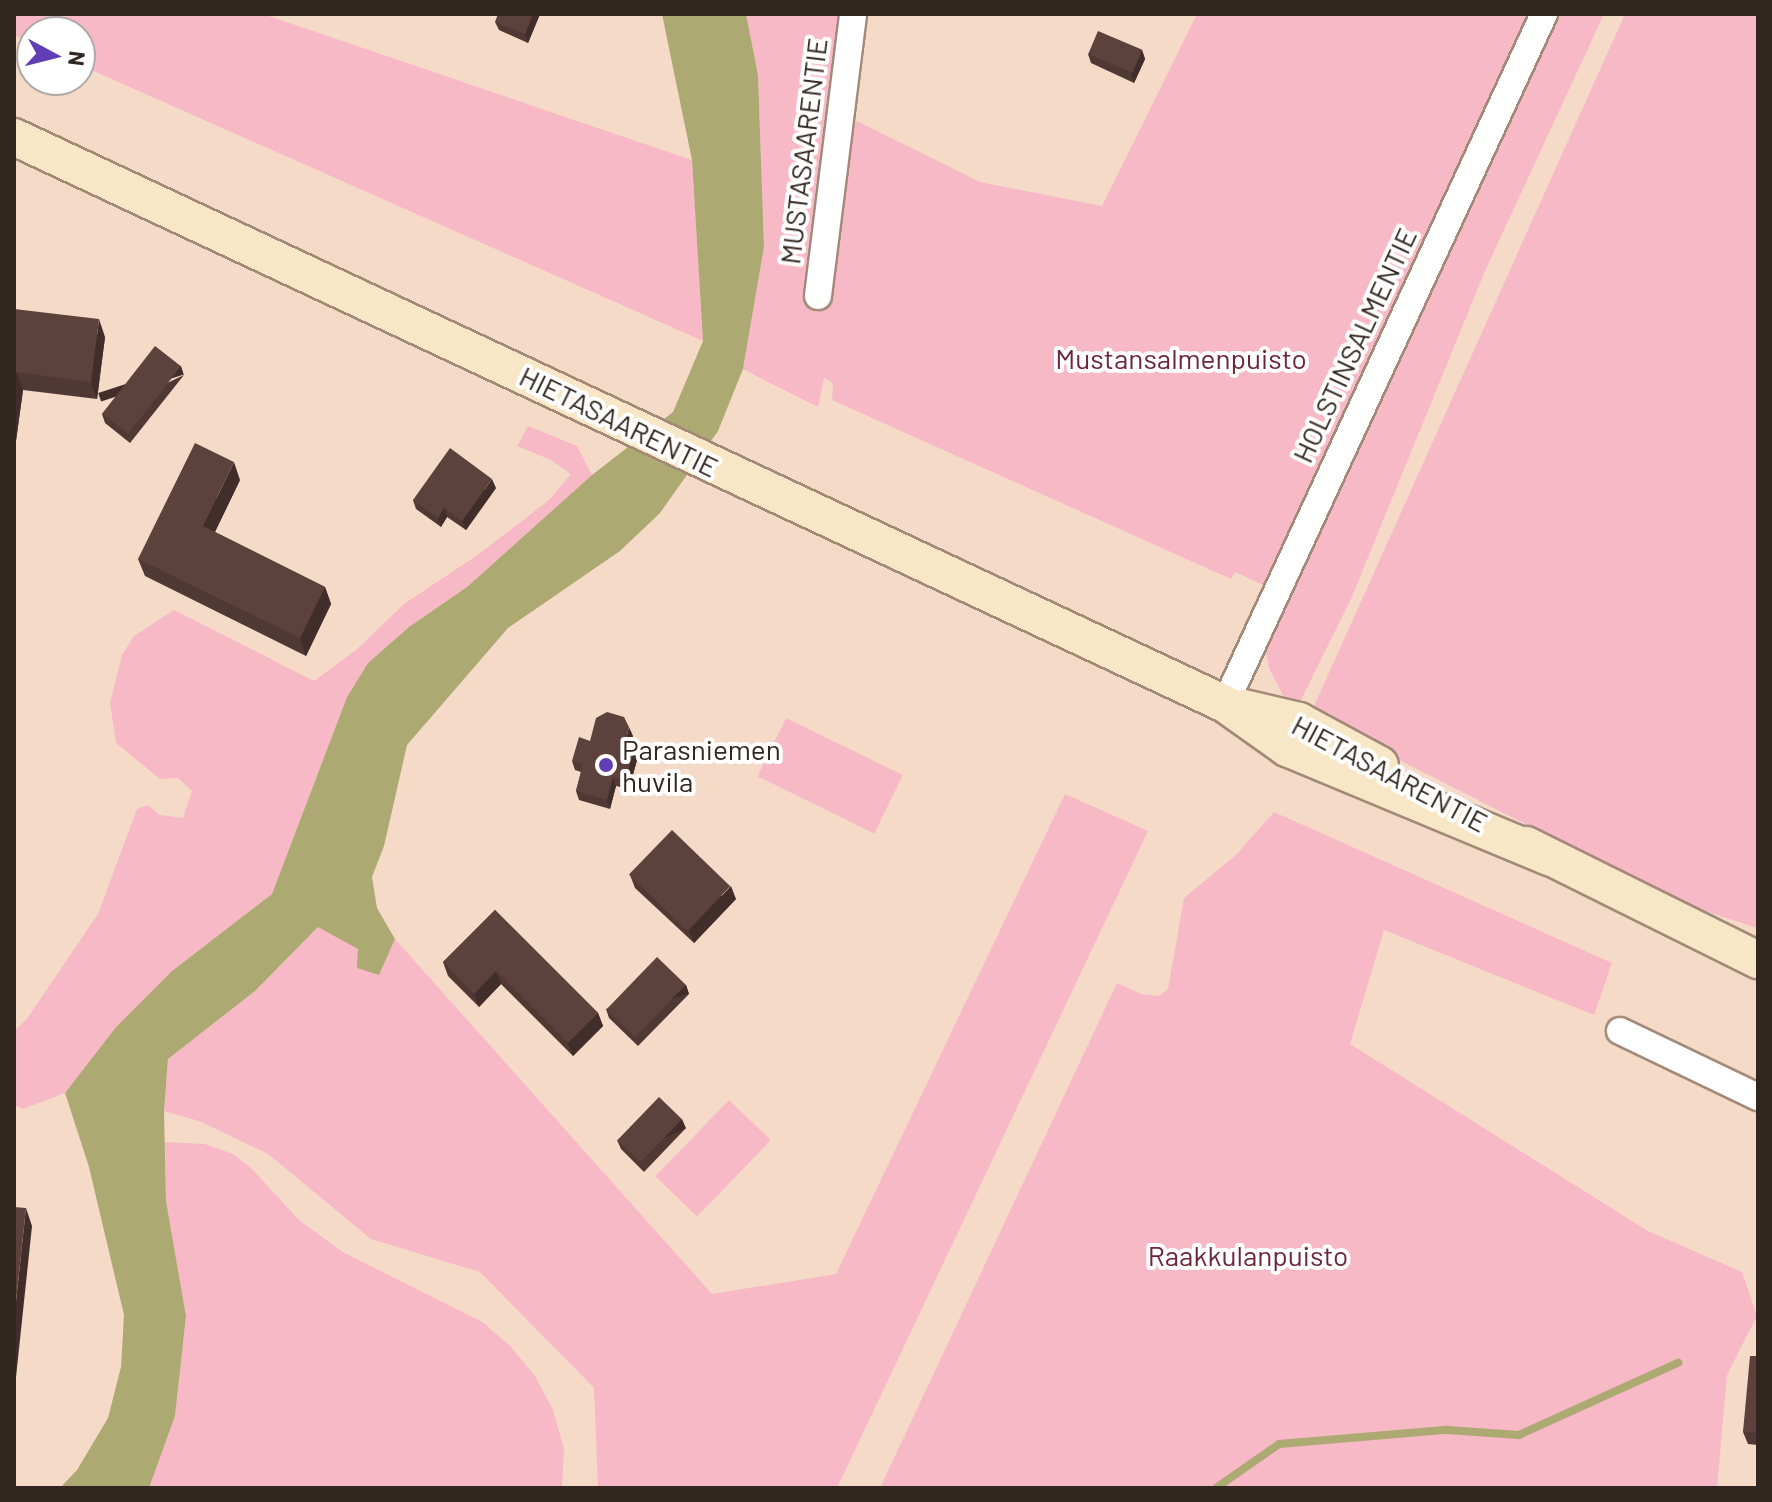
<!DOCTYPE html>
<style>
body{margin:0}
#map{position:relative;width:1772px;height:1502px;overflow:hidden;background:#f6dac8;font-family:Barlow,sans-serif}
div>[style]{position:absolute}
.green>*{inset:0;background:#f7b9c6;transform-origin:0 0}
.water>*{inset:0;background:#aca973}
.stream>*{height:8px;margin:-4px;padding:0 4px;transform-origin:4px;border-radius:4px;background:#aca973}
.roads{filter:drop-shadow(2px 0 #a28978) drop-shadow(-2px 0 #a28978) drop-shadow(0 2px #a28978) drop-shadow(0 -2px #a28978)}
.street>*{height:26px;margin:-13px;padding:0 13px;transform-origin:13px;border-radius:13px;background:#fff}
.secondary>*{height:36px;margin:-18px;padding:0 18px;transform-origin:18px;border-radius:18px;background:#f7e7c7}
.wall>*{inset:0;background:#503834}
.shaded-wall>*{inset:0;background:#412e2a;transform-origin:0 0}
.building>*{inset:0;background:#5d413c;transform-origin:0 0}
.dots>*{width:22px;height:22px;translate:-50% -50%;box-sizing:border-box;border:4px solid #fff;border-radius:50%}
span{translate:-50% -50%;white-space:nowrap;text-align:center;line-height:1.15;-webkit-text-stroke:8px #fff;paint-order:stroke}
.street-label{font-size:28px;color:#322720}
.park-label{font-size:28px;color:#6d253a}
.poi-label{font-size:28px;color:#322720}
.left{translate:0 -50%;text-align:left}
.frame{position:absolute;inset:0;border:16px solid #322720;pointer-events:none}
.north{position:absolute;left:16px;top:16px;width:80px;height:80px;box-sizing:border-box;background:#fff;border:2px solid #ada9a6;border-radius:50%;rotate:97deg;font-size:22px;font-weight:700;line-height:32px;text-align:center;color:#322720}
.north::after{content:'';display:block;margin:auto;width:28px;height:36px;background:#5f3eb6;clip-path:polygon(50% 0,100% 100%,50% 72%,0 100%)}
</style>
<div id="map">
<div class="green">
<i style="clip-path:polygon(14px 14px,263px 14px,692px 160px,703px 341px,80px 65px,80px 32px,32px 32px,32px 44px,14px 35px)"></i>
<i style="clip-path:polygon(746px 14px,869px 14px,847px 116px,980px 182px,1102px 206px,1197px 14px,1529px 14px,1263px 585px,1235px 572px,1231px 579px,832px 400px,833px 383px,824px 378px,818px 407px,743px 369px,764px 247px,758px 75px)"></i>
<i style="clip-path:polygon(1558px 14px,1604px 14px,1485px 271px,1351px 599px,1297px 708px,1286px 701px,1269px 668px,1266px 652px,1272px 626px)"></i>
<i style="clip-path:polygon(1625px 14px,1758px 14px,1758px 928px,1710px 913px,1705px 915px,1310px 715px)"></i>
<i style="clip-path:polygon(528px 426px,577px 446px,592px 475px,467px 587px,409px 627px,368px 663px,347px 697px,272px 894px,172px 971px,116px 1027px,65px 1093px,23px 1109px,14px 1105px,14px 1031px,26px 1020px,98px 914px,137px 809px,148px 805px,160px 815px,183px 818px,192px 791px,178px 778px,160px 779px,116px 743px,110px 703px,122px 655px,134px 636px,174px 610px,314px 681px,356px 650px,404px 604px,479px 554px,549px 500px,571px 474px,551px 460px,517px 446px)"></i>
<i style="left:786px;top:718px;width:130px;height:65px;rotate:26deg"></i>
<i style="clip-path:polygon(1065px 794px,1148px 831px,837px 1488px,598px 1488px,594px 1388px,480px 1272px,371px 1239px,268px 1154px,199px 1121px,164px 1111px,168px 1059px,255px 991px,319px 926px,359px 949px,379px 974px,395px 939px,712px 1294px,836px 1274px)"></i>
<i style="clip-path:polygon(1274px 812px,1612px 963px,1594px 1015px,1384px 930px,1350px 1044px,1648px 1231px,1742px 1272px,1757px 1316px,1727px 1375px,1717px 1488px,880px 1488px,1117px 983px,1141px 994px,1159px 996px,1168px 989px,1184px 898px,1236px 855px)"></i>
<i style="left:729px;top:1100px;width:58px;height:106px;rotate:44deg"></i>
<i style="clip-path:polygon(165px 1142px,205px 1144px,233px 1154px,251px 1168px,300px 1221px,343px 1252px,484px 1323px,510px 1346px,535px 1376px,553px 1410px,564px 1449px,562px 1488px,149px 1488px,175px 1416px,186px 1316px,166px 1201px)"></i>
</div>
<div class="water">
<i style="clip-path:polygon(662px 14px,746px 14px,758px 75px,764px 247px,743px 369px,718px 431px,660px 513px,620px 551px,508px 628px,407px 745px,384px 846px,372px 877px,377px 908px,395px 939px,379px 975px,357px 968px,358px 949px,318px 927px,255px 991px,168px 1059px,164px 1111px,166px 1201px,186px 1316px,175px 1416px,149px 1488px,60px 1488px,77px 1470px,108px 1418px,121px 1367px,124px 1315px,89px 1167px,65px 1093px,116px 1027px,172px 971px,272px 894px,347px 697px,368px 663px,409px 627px,467px 587px,592px 475px,673px 412px,703px 341px,692px 160px)"></i>
</div>
<div class="stream">
<i style="left:1216px;top:1488px;width:77px;rotate:-34.9deg"></i>
<i style="left:1279px;top:1444px;width:169px;rotate:-4.8deg"></i>
<i style="left:1447px;top:1430px;width:72px;rotate:4deg"></i>
<i style="left:1519px;top:1435px;width:175px;rotate:-24.4deg"></i>
</div>
<div class="roads">
<div class="street">
<i style="left:818px;top:296px;width:284px;rotate:-82.9deg"></i>
<i style="left:1225px;top:704px;width:760px;rotate:-65.19deg"></i>
<i style="left:1620px;top:1031px;width:153px;rotate:25.6deg"></i>
</div>
<div class="secondary">
<i style="left:14px;top:137px;width:1337px;rotate:25.09deg"></i>
<i style="left:1225px;top:704px;width:76px;rotate:35.4deg"></i>
<i style="left:1287px;top:748px;width:284px;rotate:22.6deg"></i>
<i style="left:1244px;top:708px;width:57px;rotate:13.3deg"></i>
<i style="left:1299px;top:721px;width:92px;rotate:28.5deg"></i>
<i style="left:1526px;top:845px;width:259px;rotate:26.4deg"></i>
</div>
</div>
<div class="wall">
<i style="clip-path:polygon(540px 14px,528px 43px,499px 30px,495px 22px)"></i>
<i style="clip-path:polygon(1142px 50px,1145px 59px,1134px 83px,1091px 63px,1088px 54px)"></i>
<i style="clip-path:polygon(14px 309px,105px 337px,97px 399px,23px 390px,15px 448px)"></i>
<i style="clip-path:polygon(184px 375px,130px 443px,105px 423px,102px 414px)"></i>
<i style="clip-path:polygon(240px 480px,215px 532px,325px 587px,331px 604px,306px 656px,145px 576px,138px 559px)"></i>
<i style="clip-path:polygon(496px 488px,466px 530px,447px 517px,441px 527px,416px 509px,413px 500px)"></i>
<i style="clip-path:polygon(633px 736px,629px 749px,634px 751px,637px 760px,629px 789px,616px 786px,610px 809px,579px 800px,576px 791px,581px 772px,575px 770px,572px 761px)"></i>
<i style="clip-path:polygon(630px 875px,736px 899px,694px 943px,635px 888px)"></i>
<i style="clip-path:polygon(495px 910px,598px 1013px,603px 1026px,573px 1056px,501px 984px,479px 1007px,448px 976px,443px 962px)"></i>
<i style="clip-path:polygon(686px 985px,689px 994px,638px 1046px,609px 1018px,606px 1009px)"></i>
<i style="clip-path:polygon(686px 1128px,644px 1172px,621px 1149px,617px 1140px)"></i>
<i style="clip-path:polygon(1758px 1356px,1758px 1445px,1748px 1444px,1743px 1432px)"></i>
</div>
<div class="shaded-wall">
<i style="clip-path:polygon(533px 14px,540px 14px,528px 43px,525px 34px)"></i>
<i style="clip-path:polygon(1142px 50px,1145px 59px,1134px 83px,1131px 74px)"></i>
<i style="clip-path:polygon(99px 319px,105px 337px,97px 399px,91px 382px)"></i>
<i style="left:181px;top:366px;width:9px;height:87px;rotate:72deg"></i>
<i style="clip-path:polygon(16px 372px,23px 390px,15px 448px,14px 390px)"></i>
<i style="clip-path:polygon(234px 462px,240px 480px,209px 544px,203px 526px)"></i>
<i style="clip-path:polygon(492px 479px,496px 488px,466px 530px,462px 521px)"></i>
<i style="clip-path:polygon(444px 508px,447px 517px,441px 527px,438px 518px)"></i>
<i style="clip-path:polygon(325px 587px,331px 604px,306px 656px,300px 638px)"></i>
<i style="clip-path:polygon(629px 727px,633px 736px,627px 757px,624px 748px)"></i>
<i style="clip-path:polygon(634px 751px,637px 760px,629px 789px,625px 780px)"></i>
<i style="clip-path:polygon(613px 777px,616px 786px,610px 809px,607px 800px)"></i>
<i style="clip-path:polygon(731px 886px,736px 899px,694px 943px,689px 930px)"></i>
<i style="clip-path:polygon(496px 971px,501px 984px,479px 1007px,474px 994px)"></i>
<i style="left:686px;top:985px;width:9px;height:73px;rotate:72deg"></i>
<i style="clip-path:polygon(598px 1013px,603px 1026px,573px 1056px,568px 1043px)"></i>
<i style="left:682px;top:1119px;width:10px;height:61px;rotate:66deg"></i>
<i style="clip-path:polygon(26px 1208px,32px 1226px,14px 1396px,14px 1320px)"></i>
</div>
<div class="building">
<i style="clip-path:polygon(498px 14px,533px 14px,525px 34px,495px 22px)"></i>
<i style="left:1098px;top:31px;width:48px;height:25px;rotate:23deg"></i>
<i style="clip-path:polygon(14px 309px,99px 319px,91px 382px,16px 372px,14px 390px)"></i>
<i style="left:155px;top:346px;width:33px;height:86px;rotate:38deg"></i>
<i style="clip-path:polygon(195px 443px,234px 462px,203px 526px,325px 587px,300px 638px,138px 559px)"></i>
<i style="clip-path:polygon(450px 448px,492px 479px,462px 521px,444px 508px,438px 518px,413px 500px)"></i>
<i style="clip-path:polygon(607px 712px,624px 717px,629px 727px,624px 748px,634px 751px,625px 780px,613px 777px,607px 800px,576px 791px,583px 764px,572px 761px,579px 737px,590px 741px,596px 718px)"></i>
<i style="left:672px;top:830px;width:81px;height:62px;rotate:44deg"></i>
<i style="clip-path:polygon(495px 910px,598px 1013px,568px 1043px,496px 971px,474px 994px,443px 962px)"></i>
<i style="left:657px;top:957px;width:40px;height:73px;rotate:44deg"></i>
<i style="left:659px;top:1097px;width:32px;height:60px;rotate:44deg"></i>
<i style="clip-path:polygon(14px 1207px,26px 1208px,14px 1320px)"></i>
<i style="clip-path:polygon(1750px 1356px,1758px 1356px,1758px 1433px,1743px 1432px)"></i>
<i style="clip-path:polygon(1758px 1449px,1758px 1477px,1756px 1477px)"></i>
</div>
<div class="dots">
<i style="left:606px;top:765px;background:#5f3eb6"></i>
</div>
<div class="street-label">
<span style="left:803px;top:151px;rotate:-83deg">MUSTASAARENTIE</span>
<span style="left:1354px;top:345px;rotate:-65deg">HOLSTINSALMENTIE</span>
<span style="left:619px;top:421px;rotate:26deg">HIETASAARENTIE</span>
<span style="left:1390px;top:773px;rotate:28deg">HIETASAARENTIE</span>
</div>
<div class="park-label">
<span style="left:1181px;top:358px">Mustansalmenpuisto</span>
<span style="left:1248px;top:1255px">Raakkulanpuisto</span>
</div>
<div class="poi-label">
<span class="left" style="left:622px;top:765px">Parasniemen<br>huvila</span>
</div>
<div class="frame"></div>
<div class="north">N</div>
</div>
